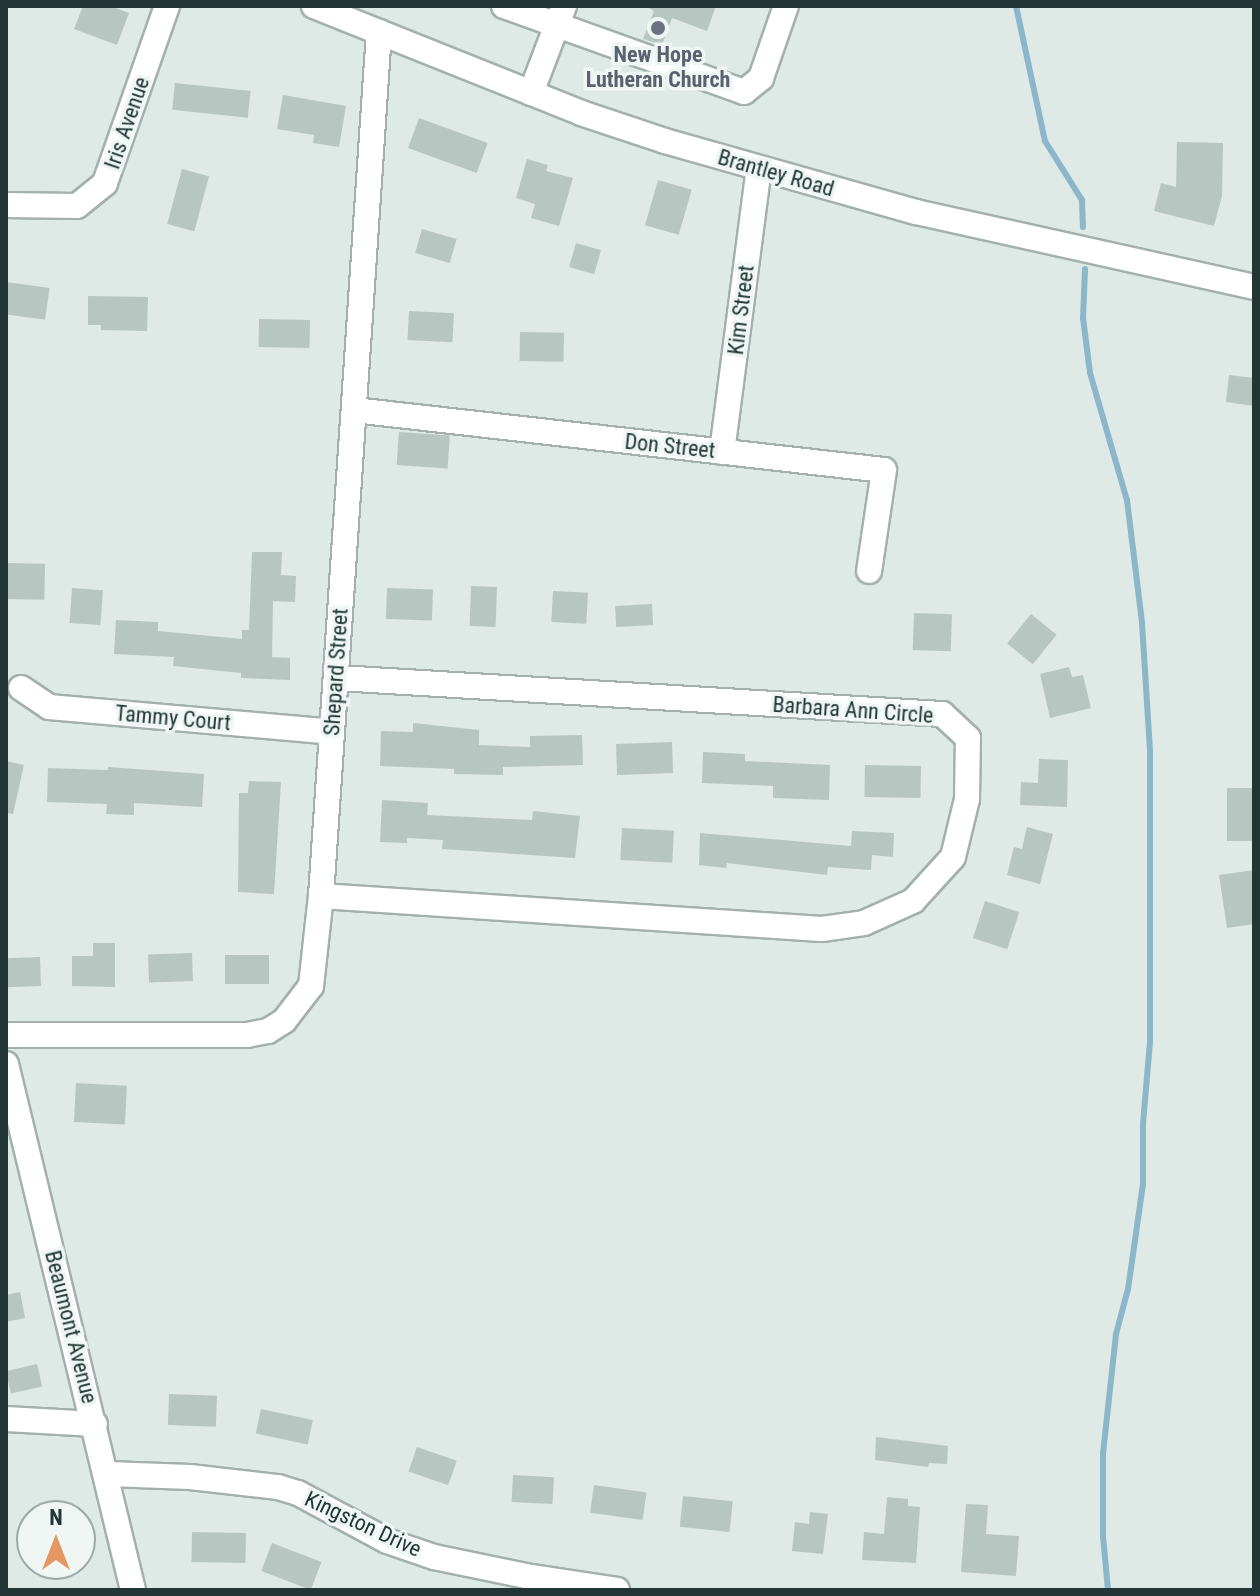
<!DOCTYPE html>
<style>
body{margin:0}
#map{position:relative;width:1260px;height:1596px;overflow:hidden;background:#dfe9e6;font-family:"Roboto Condensed",sans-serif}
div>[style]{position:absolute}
.stream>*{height:6px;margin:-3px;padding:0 3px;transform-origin:3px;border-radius:3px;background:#8cb6ca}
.building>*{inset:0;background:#b8c6c2;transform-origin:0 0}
.roads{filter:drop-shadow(2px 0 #a3b0ad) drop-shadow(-2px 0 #a3b0ad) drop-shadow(0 2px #a3b0ad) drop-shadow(0 -2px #a3b0ad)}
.minor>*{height:24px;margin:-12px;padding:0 12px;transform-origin:12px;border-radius:12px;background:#fff}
.dots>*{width:22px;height:22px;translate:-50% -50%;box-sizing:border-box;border:4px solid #eff6f4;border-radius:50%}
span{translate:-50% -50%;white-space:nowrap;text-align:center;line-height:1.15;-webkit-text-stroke:7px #eff6f4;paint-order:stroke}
.worship-label{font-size:22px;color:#5b616d;font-weight:700}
.street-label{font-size:22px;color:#223735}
.frame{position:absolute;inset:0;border:8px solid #223735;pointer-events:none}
.north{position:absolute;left:16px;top:1500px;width:80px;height:80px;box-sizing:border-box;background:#eff6f4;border:2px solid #9daaa8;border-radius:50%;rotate:0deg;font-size:22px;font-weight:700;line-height:32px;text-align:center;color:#223735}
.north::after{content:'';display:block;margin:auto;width:28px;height:36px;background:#e59762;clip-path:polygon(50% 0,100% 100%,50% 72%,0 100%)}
</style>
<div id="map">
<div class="stream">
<i style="left:1016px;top:6px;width:138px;rotate:77.9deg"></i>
<i style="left:1045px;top:141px;width:70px;rotate:57.9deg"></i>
<i style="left:1082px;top:200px;width:27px;rotate:88deg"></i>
<i style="left:1085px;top:269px;width:49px;rotate:92.3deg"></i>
<i style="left:1083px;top:318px;width:55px;rotate:82.7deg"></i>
<i style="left:1090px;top:373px;width:132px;rotate:73.8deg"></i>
<i style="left:1127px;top:500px;width:124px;rotate:83deg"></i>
<i style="left:1142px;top:623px;width:127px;rotate:86.4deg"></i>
<i style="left:1150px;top:750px;width:292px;rotate:90deg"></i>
<i style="left:1150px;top:1042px;width:82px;rotate:94.9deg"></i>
<i style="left:1143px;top:1124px;width:60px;rotate:90deg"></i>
<i style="left:1143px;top:1184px;width:106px;rotate:98.1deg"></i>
<i style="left:1128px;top:1289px;width:47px;rotate:104.9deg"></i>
<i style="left:1116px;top:1334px;width:121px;rotate:96.2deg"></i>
<i style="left:1103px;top:1454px;width:82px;rotate:90deg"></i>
<i style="left:1103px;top:1536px;width:54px;rotate:84.7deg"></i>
</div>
<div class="building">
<i style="clip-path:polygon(83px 6px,110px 6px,129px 13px,117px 45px,74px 29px)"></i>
<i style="clip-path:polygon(645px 6px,716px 6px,707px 31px,672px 18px,662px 45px,643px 39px,654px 11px)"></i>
<i style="left:175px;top:83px;width:76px;height:27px;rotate:6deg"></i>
<i style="clip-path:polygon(283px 95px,346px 106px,339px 147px,313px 143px,314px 135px,277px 129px)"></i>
<i style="left:419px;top:118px;width:73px;height:32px;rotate:20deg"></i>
<i style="clip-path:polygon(1177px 142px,1223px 143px,1222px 196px,1214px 226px,1154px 211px,1161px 183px,1176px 187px)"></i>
<i style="clip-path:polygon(527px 159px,548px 165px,546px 171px,573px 178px,559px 226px,531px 218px,535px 204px,516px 198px)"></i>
<i style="left:182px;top:169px;width:28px;height:57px;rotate:15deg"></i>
<i style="left:658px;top:180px;width:35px;height:47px;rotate:16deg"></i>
<i style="left:422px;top:229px;width:36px;height:25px;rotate:16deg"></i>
<i style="left:576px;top:243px;width:26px;height:25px;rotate:16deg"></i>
<i style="left:6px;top:282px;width:44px;height:32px;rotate:8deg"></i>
<i style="clip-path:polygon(88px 296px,148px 297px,147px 331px,101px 330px,101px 325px,88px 325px)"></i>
<i style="left:409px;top:311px;width:45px;height:29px;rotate:3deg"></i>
<i style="left:259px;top:319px;width:51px;height:28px;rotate:1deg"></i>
<i style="left:520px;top:332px;width:44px;height:29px;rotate:1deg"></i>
<i style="clip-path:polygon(1229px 375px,1254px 378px,1254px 406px,1226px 402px)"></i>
<i style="left:399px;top:432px;width:51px;height:33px;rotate:4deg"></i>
<i style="clip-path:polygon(252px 552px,282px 552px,281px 575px,296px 576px,295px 602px,273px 601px,272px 657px,290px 658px,290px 680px,241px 678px,241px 673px,173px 666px,174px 657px,114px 654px,116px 620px,158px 622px,158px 631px,242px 639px,242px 630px,249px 630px)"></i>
<i style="left:6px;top:563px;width:39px;height:36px;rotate:1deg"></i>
<i style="left:471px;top:586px;width:26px;height:40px;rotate:2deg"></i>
<i style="left:72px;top:588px;width:31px;height:35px;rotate:4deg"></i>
<i style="left:387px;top:588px;width:46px;height:31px;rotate:2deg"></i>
<i style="left:553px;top:591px;width:35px;height:31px;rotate:3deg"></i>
<i style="left:652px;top:604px;width:21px;height:37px;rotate:87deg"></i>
<i style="left:914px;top:613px;width:38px;height:37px;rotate:2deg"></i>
<i style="left:1031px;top:614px;width:33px;height:38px;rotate:39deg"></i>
<i style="clip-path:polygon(1069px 667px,1072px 677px,1083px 675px,1091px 708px,1050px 718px,1040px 674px)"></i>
<i style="clip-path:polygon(413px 723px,479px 730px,479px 745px,530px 747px,530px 736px,582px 735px,583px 765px,503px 767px,503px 775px,454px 774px,454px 769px,380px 766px,381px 731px,413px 732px)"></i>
<i style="left:672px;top:742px;width:31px;height:56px;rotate:88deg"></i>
<i style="clip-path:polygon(703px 752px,745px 754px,745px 761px,830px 765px,829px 800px,773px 798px,773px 786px,702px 783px)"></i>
<i style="clip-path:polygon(1039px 759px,1068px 760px,1067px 807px,1020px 805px,1021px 782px,1038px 783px)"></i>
<i style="clip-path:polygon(6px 761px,24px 765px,13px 814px,6px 813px)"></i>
<i style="left:865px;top:765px;width:56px;height:32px;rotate:1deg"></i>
<i style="clip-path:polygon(108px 767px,204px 774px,202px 807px,134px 803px,134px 815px,106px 814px,107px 804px,47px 802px,48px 768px,108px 770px)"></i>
<i style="clip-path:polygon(249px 781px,281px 782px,274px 894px,238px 892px,239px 793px,248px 793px)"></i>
<i style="left:1254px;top:788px;width:53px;height:27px;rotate:90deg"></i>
<i style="clip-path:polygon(382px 800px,428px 803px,427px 815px,532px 820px,533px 811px,580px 816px,575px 858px,442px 849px,443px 840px,407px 838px,407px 843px,380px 842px)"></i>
<i style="clip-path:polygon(1027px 827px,1053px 834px,1040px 884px,1007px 875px,1014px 847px,1022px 849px)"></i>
<i style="left:622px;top:828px;width:52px;height:32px;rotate:3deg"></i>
<i style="clip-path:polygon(852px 831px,894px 833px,893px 857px,872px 855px,871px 870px,828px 867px,827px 875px,727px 863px,726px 868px,699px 865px,700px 833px,851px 846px)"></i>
<i style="clip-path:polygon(1254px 870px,1254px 924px,1227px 928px,1219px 875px)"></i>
<i style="left:985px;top:901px;width:36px;height:39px;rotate:18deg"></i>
<i style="clip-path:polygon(93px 943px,115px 943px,115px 987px,72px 986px,72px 956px,93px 956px)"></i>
<i style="left:192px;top:953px;width:28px;height:44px;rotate:88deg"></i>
<i style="left:225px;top:955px;width:44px;height:29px"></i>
<i style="left:40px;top:957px;width:29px;height:34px;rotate:88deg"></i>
<i style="left:76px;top:1083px;width:51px;height:39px;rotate:3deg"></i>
<i style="clip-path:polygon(20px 1292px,25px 1318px,6px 1322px,6px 1295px)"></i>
<i style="left:37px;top:1364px;width:23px;height:32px;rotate:77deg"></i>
<i style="left:169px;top:1394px;width:48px;height:31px;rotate:2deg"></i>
<i style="left:261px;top:1409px;width:53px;height:25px;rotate:12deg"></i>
<i style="clip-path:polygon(876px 1437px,948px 1446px,947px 1464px,929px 1463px,928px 1467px,875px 1460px)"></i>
<i style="left:417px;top:1447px;width:42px;height:26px;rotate:19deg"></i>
<i style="left:513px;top:1475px;width:41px;height:27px;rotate:3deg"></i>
<i style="left:594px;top:1485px;width:53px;height:28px;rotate:8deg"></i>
<i style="left:683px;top:1496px;width:50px;height:31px;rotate:6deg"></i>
<i style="clip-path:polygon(887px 1497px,908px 1499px,908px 1506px,920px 1507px,916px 1563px,862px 1560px,864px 1532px,884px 1534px)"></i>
<i style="clip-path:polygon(966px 1504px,988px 1505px,986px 1534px,1019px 1536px,1016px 1576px,961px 1572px)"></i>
<i style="clip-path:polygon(810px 1512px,828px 1514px,823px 1554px,792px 1551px,795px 1522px,809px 1524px)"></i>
<i style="left:192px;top:1532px;width:54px;height:30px;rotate:1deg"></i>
<i style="left:272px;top:1543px;width:53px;height:30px;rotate:21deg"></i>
</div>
<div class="roads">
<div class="minor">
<i style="left:314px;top:6px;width:288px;rotate:21.8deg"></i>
<i style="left:581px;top:113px;width:89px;rotate:18.4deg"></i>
<i style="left:665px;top:141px;width:261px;rotate:15.8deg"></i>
<i style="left:916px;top:212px;width:346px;rotate:12.5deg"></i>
<i style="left:504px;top:6px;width:255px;rotate:19.7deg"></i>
<i style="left:744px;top:92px;width:22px;rotate:-39deg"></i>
<i style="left:761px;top:78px;width:76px;rotate:-70.9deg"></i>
<i style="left:531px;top:93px;width:93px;rotate:-69.2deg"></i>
<i style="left:6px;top:205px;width:71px;rotate:0.8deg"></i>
<i style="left:77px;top:206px;width:36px;rotate:-39deg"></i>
<i style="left:105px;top:183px;width:188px;rotate:-70.7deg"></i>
<i style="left:354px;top:410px;width:533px;rotate:6.46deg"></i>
<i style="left:884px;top:470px;width:102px;rotate:98.4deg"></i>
<i style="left:722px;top:452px;width:286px;rotate:-82.6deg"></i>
<i style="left:21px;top:688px;width:34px;rotate:34deg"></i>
<i style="left:49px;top:707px;width:284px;rotate:5deg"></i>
<i style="left:321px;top:896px;width:502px;rotate:3.77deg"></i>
<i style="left:822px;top:929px;width:42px;rotate:-8.1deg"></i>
<i style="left:864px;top:923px;width:54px;rotate:-24.2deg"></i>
<i style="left:913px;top:901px;width:59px;rotate:-47.7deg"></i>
<i style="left:953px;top:857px;width:60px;rotate:-76.4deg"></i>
<i style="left:967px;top:799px;width:61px;rotate:-89.1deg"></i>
<i style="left:968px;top:738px;width:35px;rotate:-137deg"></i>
<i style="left:942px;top:714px;width:606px;rotate:-176.59deg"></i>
<i style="left:6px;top:1035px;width:241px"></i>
<i style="left:247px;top:1035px;width:21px;rotate:-11deg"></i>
<i style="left:268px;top:1031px;width:19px;rotate:-32deg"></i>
<i style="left:284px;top:1021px;width:44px;rotate:-52.4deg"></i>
<i style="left:311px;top:986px;width:91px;rotate:-83.7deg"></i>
<i style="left:321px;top:896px;width:866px;rotate:-86.16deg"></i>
<i style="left:6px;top:1064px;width:541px;rotate:76.43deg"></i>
<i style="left:6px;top:1419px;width:89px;rotate:3.2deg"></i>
<i style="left:108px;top:1474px;width:82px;rotate:2.1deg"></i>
<i style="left:190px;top:1477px;width:89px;rotate:6.5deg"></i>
<i style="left:278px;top:1487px;width:21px;rotate:17deg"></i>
<i style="left:298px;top:1493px;width:101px;rotate:28.3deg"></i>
<i style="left:387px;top:1541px;width:50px;rotate:18.8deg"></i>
<i style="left:434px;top:1557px;width:94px;rotate:11.7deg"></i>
<i style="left:526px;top:1576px;width:92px;rotate:8.7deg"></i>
</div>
</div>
<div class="dots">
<i style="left:658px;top:28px;background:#6b7280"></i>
</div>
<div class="worship-label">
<span style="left:658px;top:67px">New Hope<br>Lutheran Church</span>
</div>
<div class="street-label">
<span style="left:127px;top:123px;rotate:-71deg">Iris Avenue</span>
<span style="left:776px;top:173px;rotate:16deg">Brantley Road</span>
<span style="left:741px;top:310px;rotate:-83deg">Kim Street</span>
<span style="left:670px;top:446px;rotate:6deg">Don Street</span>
<span style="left:336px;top:672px;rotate:-86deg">Shepard Street</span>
<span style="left:853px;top:710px;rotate:4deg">Barbara Ann Circle</span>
<span style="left:173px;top:718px;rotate:5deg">Tammy Court</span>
<span style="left:71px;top:1327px;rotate:76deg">Beaumont Avenue</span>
<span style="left:363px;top:1524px;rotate:25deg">Kingston Drive</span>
</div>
<div class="frame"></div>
<div class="north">N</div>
</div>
